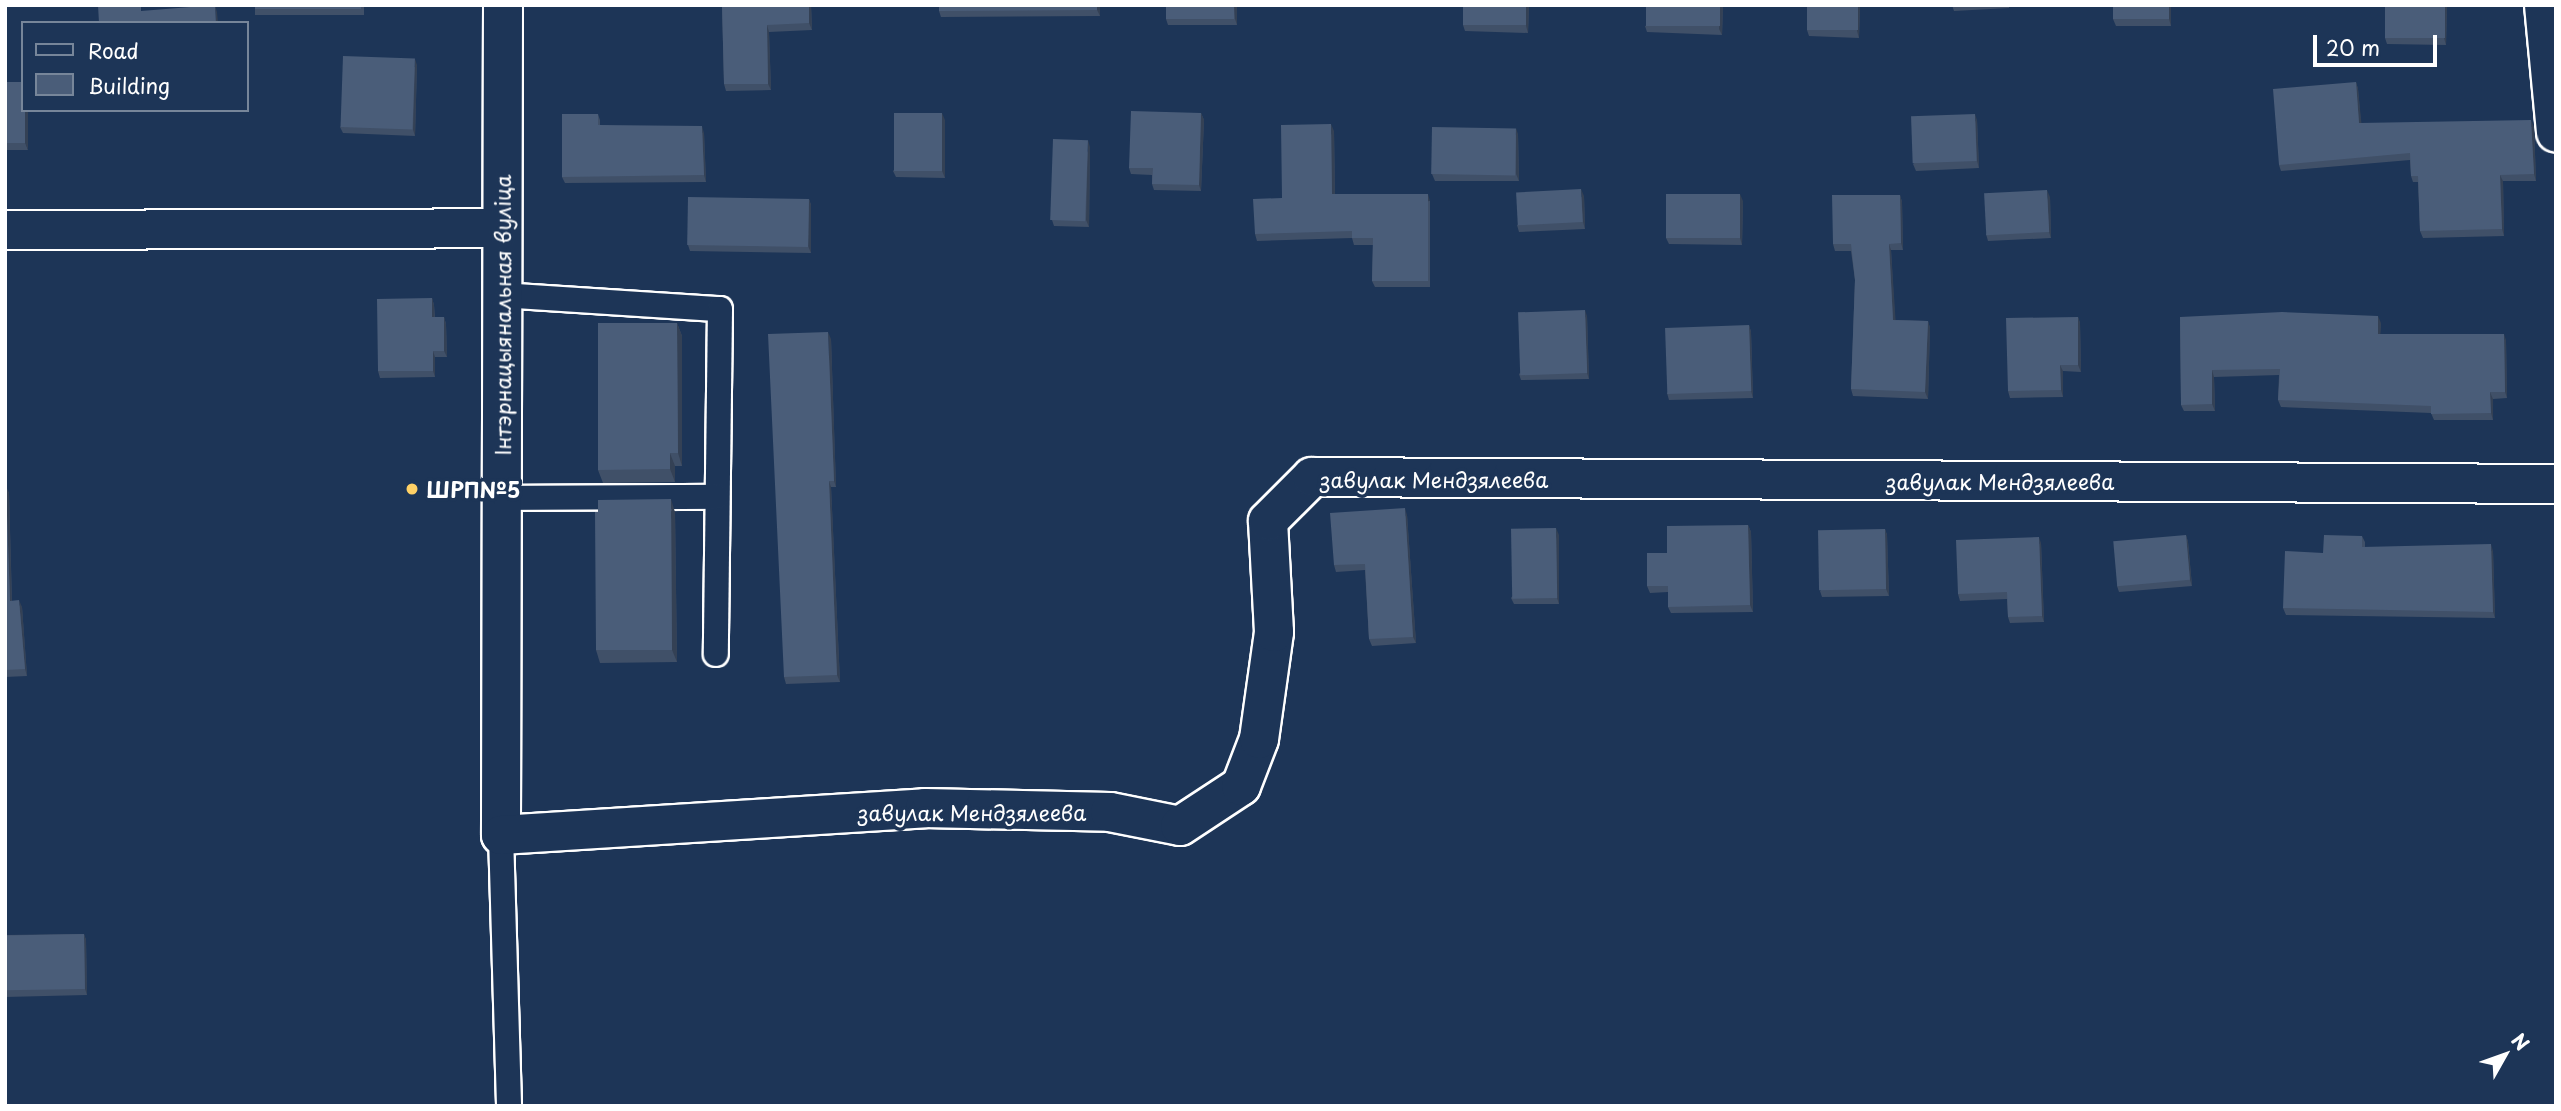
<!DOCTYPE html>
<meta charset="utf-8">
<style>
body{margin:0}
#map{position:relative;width:2561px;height:1111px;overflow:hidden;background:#1d3557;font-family:"Playpen Sans",sans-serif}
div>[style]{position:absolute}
.roads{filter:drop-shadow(2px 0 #fff) drop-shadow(-2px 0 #fff) drop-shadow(0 2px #fff) drop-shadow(0 -2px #fff)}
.service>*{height:24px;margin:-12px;padding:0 12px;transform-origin:12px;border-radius:12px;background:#1d3557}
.minor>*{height:38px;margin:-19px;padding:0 19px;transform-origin:19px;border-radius:19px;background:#1d3557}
.wall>*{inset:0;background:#405068;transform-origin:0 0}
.shaded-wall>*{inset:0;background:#344155;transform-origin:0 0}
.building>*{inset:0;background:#4a5d79;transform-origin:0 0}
.dots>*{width:19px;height:19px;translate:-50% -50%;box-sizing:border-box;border:4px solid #1d3557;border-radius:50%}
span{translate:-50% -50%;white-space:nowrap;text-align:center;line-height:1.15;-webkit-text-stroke:7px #1d3557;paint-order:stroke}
.street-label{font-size:21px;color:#fff}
.poi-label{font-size:21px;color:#fff;font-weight:700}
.left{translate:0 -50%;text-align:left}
.frame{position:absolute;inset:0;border:7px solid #fff;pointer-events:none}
.legend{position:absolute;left:21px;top:21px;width:228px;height:91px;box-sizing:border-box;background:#1d3557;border:2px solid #77869a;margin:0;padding:9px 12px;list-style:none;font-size:21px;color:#fff}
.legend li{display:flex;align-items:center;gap:14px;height:35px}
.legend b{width:35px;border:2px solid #77869a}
.north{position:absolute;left:2470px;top:1020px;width:70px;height:70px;-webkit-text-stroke:5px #1d3557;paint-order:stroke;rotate:50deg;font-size:19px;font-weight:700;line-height:28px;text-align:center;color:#fff}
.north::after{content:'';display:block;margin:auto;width:24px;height:32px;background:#fff;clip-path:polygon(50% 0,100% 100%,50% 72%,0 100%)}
.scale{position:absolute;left:2313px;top:35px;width:124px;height:32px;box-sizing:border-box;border:4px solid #fff;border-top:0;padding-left:9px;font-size:21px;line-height:24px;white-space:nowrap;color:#fff;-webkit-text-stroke:5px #1d3557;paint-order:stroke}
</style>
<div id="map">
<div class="roads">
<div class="service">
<i style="left:501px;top:295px;width:219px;rotate:3.7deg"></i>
<i style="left:720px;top:309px;width:345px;rotate:90.7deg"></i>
<i style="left:501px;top:498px;width:216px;rotate:-0.3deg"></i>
<i style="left:501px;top:835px;width:271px;rotate:88.3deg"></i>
</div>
<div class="minor">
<i style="left:503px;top:5px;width:830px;rotate:90.14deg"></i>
<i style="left:501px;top:835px;width:425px;rotate:-3.6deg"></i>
<i style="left:925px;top:808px;width:185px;rotate:1.2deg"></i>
<i style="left:1110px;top:812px;width:71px;rotate:11.3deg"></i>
<i style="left:1180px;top:826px;width:73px;rotate:-33.3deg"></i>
<i style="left:1241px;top:786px;width:50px;rotate:-69deg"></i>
<i style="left:1259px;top:739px;width:108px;rotate:-82deg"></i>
<i style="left:1274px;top:632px;width:111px;rotate:-93.1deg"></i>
<i style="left:1268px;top:521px;width:62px;rotate:-45deg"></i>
<i style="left:1312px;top:477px;width:1244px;rotate:0.32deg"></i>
<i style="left:2544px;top:5px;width:128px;rotate:84.6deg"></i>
<i style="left:5px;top:230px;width:497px;rotate:-0.2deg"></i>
</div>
</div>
<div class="wall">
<i style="left:255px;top:5px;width:109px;height:10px"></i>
<i style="clip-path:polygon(722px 5px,811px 5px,812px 30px,769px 32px,771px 90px,726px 91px,724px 84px)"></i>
<i style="clip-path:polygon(939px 5px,1100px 5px,1100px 16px,941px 17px,939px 11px)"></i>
<i style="clip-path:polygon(1237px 5px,1237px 25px,1168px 25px,1166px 19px)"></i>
<i style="left:1299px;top:5px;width:58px;height:2px"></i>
<i style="clip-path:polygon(1463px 5px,1529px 5px,1528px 33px,1465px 31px,1463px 25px)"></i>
<i style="clip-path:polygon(1723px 5px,1722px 35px,1647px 32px,1645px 26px)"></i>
<i style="clip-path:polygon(1860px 5px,1859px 38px,1809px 36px,1807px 30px)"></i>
<i style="clip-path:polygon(1952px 5px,2009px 5px,2009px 8px,1954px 11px)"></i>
<i style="clip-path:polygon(2171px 5px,2171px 26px,2116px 26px,2113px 19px)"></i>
<i style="clip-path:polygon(2447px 5px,2446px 45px,2387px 44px,2385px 38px)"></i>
<i style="clip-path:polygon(417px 65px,415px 136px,343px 133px,340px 127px)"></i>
<i style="clip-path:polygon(5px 82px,28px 150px,5px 150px)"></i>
<i style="clip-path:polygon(2356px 82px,2358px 89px,2361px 123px,2534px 127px,2536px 181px,2503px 181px,2504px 236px,2423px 238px,2420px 231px,2418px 182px,2413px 182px,2411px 176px,2410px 160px,2281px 171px,2279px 165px)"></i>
<i style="clip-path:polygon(1201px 113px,1204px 120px,1201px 191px,1154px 190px,1152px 184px,1152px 175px,1131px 174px,1129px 168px)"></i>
<i style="clip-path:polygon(598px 114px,600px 120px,600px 125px,704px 133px,706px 182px,565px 183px,562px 177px)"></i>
<i style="clip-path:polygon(945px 120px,945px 178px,896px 177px,893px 171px)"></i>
<i style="clip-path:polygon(1977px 120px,1979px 168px,1916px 171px,1913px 164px)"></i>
<i style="clip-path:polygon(1334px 131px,1335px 194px,1430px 201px,1430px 287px,1375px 287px,1372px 281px,1373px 245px,1354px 245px,1352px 238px,1257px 241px,1255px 234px)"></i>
<i style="clip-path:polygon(1518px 134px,1519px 181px,1435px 181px,1432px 174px)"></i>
<i style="clip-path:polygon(1090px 147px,1089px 227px,1054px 226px,1052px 220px)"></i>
<i style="clip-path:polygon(1900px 195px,1902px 202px,1903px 250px,1891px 250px,1895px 320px,1928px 321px,1930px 328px,1928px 399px,1853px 396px,1851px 389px,1855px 280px,1851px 251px,1835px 251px,1833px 244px)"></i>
<i style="clip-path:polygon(1584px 196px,1585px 229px,1519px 232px,1517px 225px)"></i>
<i style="clip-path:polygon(2050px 197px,2051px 238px,1988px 241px,1986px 234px)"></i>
<i style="clip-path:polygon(809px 199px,811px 205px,811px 253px,690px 251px,688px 245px)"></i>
<i style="clip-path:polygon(1743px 201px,1742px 245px,1669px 244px,1666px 238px)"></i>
<i style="clip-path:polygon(432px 298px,434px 305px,435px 317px,444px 317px,446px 324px,447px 357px,435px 357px,435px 377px,380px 378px,378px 371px)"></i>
<i style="clip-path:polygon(1587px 316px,1589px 379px,1521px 380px,1519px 374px)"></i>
<i style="clip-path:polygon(2078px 317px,2080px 323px,2081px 372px,2063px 371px,2063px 397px,2010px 398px,2008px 391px)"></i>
<i style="clip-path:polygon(2180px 317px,2381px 323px,2380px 334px,2506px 340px,2507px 398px,2493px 399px,2493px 420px,2434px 420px,2431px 413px,2281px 407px,2278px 400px,2279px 375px,2214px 377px,2215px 411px,2184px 411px,2181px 405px)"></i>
<i style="clip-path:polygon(677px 323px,682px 336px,682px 466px,675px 466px,675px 482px,603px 483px,598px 470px)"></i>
<i style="clip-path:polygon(1749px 325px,1751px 332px,1753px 398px,1669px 400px,1667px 393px)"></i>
<i style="clip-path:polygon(831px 339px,836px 487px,831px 487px,840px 682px,786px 684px,784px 677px)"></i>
<i style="clip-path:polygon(5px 486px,9px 493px,12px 601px,22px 607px,27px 676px,5px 677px)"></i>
<i style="clip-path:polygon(675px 512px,677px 662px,600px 663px,596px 650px)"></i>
<i style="clip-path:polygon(1407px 515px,1416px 643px,1372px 646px,1369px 639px,1365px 570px,1336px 572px,1334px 565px)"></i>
<i style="clip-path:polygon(1748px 525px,1751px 532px,1753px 612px,1671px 613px,1668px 607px,1668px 592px,1650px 593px,1647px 586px,1667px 553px)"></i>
<i style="clip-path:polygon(1885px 529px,1887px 535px,1889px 596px,1822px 597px,1820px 591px)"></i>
<i style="clip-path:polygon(1559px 535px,1559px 604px,1514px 604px,1511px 598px)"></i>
<i style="clip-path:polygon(2186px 535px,2188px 542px,2192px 586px,2119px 592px,2117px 586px)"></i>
<i style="clip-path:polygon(2362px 536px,2365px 542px,2365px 547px,2493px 551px,2495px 618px,2286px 615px,2283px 608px,2323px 553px)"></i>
<i style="clip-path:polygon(2041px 543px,2044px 622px,2010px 623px,2008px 617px,2007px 599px,1960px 601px,1958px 594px)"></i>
<i style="clip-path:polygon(84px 934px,86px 940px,87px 995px,5px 997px,5px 935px)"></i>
</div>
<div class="shaded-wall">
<i style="clip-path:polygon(215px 5px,217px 12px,218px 23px,216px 23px)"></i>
<i style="clip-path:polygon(809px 5px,811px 5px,812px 30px,809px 23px)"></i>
<i style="clip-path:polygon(1097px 5px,1100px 5px,1100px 16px,1097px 10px)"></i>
<i style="clip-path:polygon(1234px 5px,1237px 5px,1237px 25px,1235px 19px)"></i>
<i style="clip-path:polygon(1526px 5px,1529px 5px,1528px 33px,1526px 26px)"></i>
<i style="clip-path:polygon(1720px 5px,1723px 5px,1722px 35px,1719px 29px)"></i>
<i style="clip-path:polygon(1858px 5px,1860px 5px,1859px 38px,1857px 31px)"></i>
<i style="clip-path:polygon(2169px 5px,2171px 5px,2171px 26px,2169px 19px)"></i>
<i style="clip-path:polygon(2445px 5px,2447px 5px,2446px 45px,2444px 38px)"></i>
<i style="clip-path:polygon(767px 25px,769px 32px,771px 90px,768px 84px)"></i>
<i style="clip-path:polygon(415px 59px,417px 65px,415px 136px,413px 130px)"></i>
<i style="clip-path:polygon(2356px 82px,2358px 89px,2362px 129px,2359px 123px)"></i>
<i style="clip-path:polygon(25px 110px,28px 110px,28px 150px,25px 143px)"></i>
<i style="clip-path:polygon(942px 113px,945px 120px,945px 178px,942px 171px)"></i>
<i style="clip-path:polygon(1201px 113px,1204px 120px,1201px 191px,1199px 185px)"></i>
<i style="clip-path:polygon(1975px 114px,1977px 120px,1979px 168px,1977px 161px)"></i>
<i style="clip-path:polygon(2531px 120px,2534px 127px,2536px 181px,2534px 174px)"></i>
<i style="clip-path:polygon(1331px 124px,1334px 131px,1335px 201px,1332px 194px)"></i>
<i style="clip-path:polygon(702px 126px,704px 133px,706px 182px,704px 175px)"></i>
<i style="clip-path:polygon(1516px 128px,1518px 134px,1519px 181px,1516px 174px)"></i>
<i style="clip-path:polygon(1088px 140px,1090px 147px,1089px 227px,1086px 220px)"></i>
<i style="clip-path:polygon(2500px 175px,2503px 181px,2504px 236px,2502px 229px)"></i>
<i style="clip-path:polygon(1581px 189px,1584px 196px,1585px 229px,1583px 222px)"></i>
<i style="clip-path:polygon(2047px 190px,2050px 197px,2051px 238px,2049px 232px)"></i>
<i style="left:1428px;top:194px;width:7px;height:87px;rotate:74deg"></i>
<i style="clip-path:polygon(1740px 194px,1743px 201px,1742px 245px,1740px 238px)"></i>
<i style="clip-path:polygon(1900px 195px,1902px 202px,1903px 250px,1901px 243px)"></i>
<i style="clip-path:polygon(809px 199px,811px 205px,811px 253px,808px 246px)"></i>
<i style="clip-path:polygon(1889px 244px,1891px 250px,1896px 326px,1893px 320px)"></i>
<i style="clip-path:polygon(432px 298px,434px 305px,435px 324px,432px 317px)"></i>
<i style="clip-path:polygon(1585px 310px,1587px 316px,1589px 379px,1587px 373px)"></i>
<i style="clip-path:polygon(2378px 316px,2381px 323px,2380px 341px,2378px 334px)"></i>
<i style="clip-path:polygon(444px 317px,446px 324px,447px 357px,444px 351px)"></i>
<i style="clip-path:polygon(2078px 317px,2080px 323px,2081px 372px,2078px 365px)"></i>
<i style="clip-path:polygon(1928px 321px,1930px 328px,1928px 399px,1925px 392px)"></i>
<i style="clip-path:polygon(677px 323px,682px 336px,682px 466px,678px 453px)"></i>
<i style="clip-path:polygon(1749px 325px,1751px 332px,1753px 398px,1751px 391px)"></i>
<i style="clip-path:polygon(828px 332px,831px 339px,836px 487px,834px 481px)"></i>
<i style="clip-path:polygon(2504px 334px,2506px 340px,2507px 398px,2505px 392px)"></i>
<i style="clip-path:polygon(433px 351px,435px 357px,435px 377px,433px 371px)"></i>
<i style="clip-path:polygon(2060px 365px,2063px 371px,2063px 397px,2061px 390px)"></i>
<i style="clip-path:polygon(2212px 370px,2214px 377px,2215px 411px,2212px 404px)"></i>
<i style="clip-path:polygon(2490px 392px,2493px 399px,2493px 420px,2491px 413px)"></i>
<i style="clip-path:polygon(670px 453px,675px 466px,675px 482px,670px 469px)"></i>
<i style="clip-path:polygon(829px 481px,831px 487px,840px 682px,837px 675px)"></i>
<i style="clip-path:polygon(6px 486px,9px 493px,12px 608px,10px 601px)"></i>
<i style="clip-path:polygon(671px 499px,675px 512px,677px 662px,672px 650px)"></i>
<i style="clip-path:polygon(1405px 508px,1407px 515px,1416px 643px,1413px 637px)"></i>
<i style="clip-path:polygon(1748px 525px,1751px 532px,1753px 612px,1750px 605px)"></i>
<i style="clip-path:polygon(1556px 528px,1559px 535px,1559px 604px,1557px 598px)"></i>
<i style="clip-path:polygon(1885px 529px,1887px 535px,1889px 596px,1886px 589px)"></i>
<i style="clip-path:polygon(2186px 535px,2188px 542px,2192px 586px,2190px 580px)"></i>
<i style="clip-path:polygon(2039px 537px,2041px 543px,2044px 622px,2042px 616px)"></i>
<i style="clip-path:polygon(2491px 544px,2493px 551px,2495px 618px,2493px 612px)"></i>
<i style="clip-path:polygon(19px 600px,22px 607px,27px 676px,25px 669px)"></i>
<i style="clip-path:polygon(84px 934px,86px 940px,87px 995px,85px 989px)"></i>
</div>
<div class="building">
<i style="clip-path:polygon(98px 5px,141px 5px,141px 11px,215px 5px,216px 23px,99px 23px)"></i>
<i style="left:255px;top:5px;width:106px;height:4px"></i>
<i style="clip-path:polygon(722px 5px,809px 5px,809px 23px,767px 25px,768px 84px,724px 84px)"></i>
<i style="clip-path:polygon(939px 5px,1097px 5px,1097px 10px,939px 11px)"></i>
<i style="left:1166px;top:5px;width:68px;height:14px"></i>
<i style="left:1463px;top:5px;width:63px;height:20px"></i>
<i style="left:1646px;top:5px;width:74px;height:21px"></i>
<i style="left:1807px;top:5px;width:51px;height:25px"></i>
<i style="left:2113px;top:5px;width:56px;height:14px"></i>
<i style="left:2385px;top:5px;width:60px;height:33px"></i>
<i style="left:343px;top:56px;width:72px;height:71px;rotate:2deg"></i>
<i style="clip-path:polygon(5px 82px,23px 82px,23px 110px,25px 110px,25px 143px,5px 143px)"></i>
<i style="clip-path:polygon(2356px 82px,2359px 123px,2531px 120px,2534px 174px,2500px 175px,2502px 229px,2420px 231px,2418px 176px,2411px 176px,2410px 153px,2279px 165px,2273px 89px)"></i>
<i style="clip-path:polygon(1131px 111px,1201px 113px,1199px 185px,1152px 184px,1153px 168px,1129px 168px)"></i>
<i style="left:894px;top:113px;width:48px;height:58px"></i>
<i style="clip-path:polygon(562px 114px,598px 114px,598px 125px,702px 126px,704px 175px,562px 177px)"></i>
<i style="left:1975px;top:114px;width:47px;height:64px;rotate:88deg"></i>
<i style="clip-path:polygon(1331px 124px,1332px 194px,1428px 194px,1428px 281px,1372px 281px,1373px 238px,1352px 238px,1352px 231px,1255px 234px,1253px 199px,1282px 198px,1281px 125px)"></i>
<i style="left:1432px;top:127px;width:84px;height:47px;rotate:1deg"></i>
<i style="left:1053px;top:139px;width:35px;height:81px;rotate:2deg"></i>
<i style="left:1581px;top:189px;width:33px;height:65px;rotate:87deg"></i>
<i style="left:2047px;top:190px;width:42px;height:63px;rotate:87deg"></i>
<i style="left:1666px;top:194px;width:74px;height:44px"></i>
<i style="clip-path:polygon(1832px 195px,1900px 195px,1901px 243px,1889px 244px,1893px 320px,1928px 321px,1925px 392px,1851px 389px,1855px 280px,1851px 244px,1833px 244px)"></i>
<i style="left:688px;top:197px;width:121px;height:48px;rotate:1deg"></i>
<i style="clip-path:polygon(432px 298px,432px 317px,444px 317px,444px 351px,433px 351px,433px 371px,378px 371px,377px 299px)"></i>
<i style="left:1585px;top:310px;width:63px;height:67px;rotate:88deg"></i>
<i style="clip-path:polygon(2282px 312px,2378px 316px,2378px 334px,2504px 334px,2505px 392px,2490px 392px,2491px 413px,2431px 414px,2431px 406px,2278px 400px,2280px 369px,2212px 370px,2212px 404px,2181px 405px,2180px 317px)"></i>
<i style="clip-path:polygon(2078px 317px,2078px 365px,2060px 365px,2061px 390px,2008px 391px,2006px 318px)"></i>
<i style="clip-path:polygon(598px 323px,677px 323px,678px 453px,670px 453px,670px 469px,598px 470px)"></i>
<i style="left:1749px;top:325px;width:66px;height:84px;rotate:88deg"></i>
<i style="clip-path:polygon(828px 332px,834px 481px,829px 481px,837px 675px,784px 677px,768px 334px)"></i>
<i style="clip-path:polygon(5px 486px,6px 486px,10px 601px,19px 600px,25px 669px,5px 670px)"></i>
<i style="clip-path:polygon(671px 499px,672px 650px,596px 650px,595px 512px,598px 512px,598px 500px)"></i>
<i style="clip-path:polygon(1405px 508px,1413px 637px,1369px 639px,1365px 564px,1334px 565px,1330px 513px)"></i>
<i style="clip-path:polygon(1748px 525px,1750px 605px,1668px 607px,1668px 586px,1647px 586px,1647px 553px,1667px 553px,1667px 526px)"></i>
<i style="left:1556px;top:528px;width:70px;height:45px;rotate:89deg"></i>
<i style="left:1885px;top:529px;width:60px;height:67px;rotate:89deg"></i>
<i style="left:2186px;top:535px;width:45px;height:73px;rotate:85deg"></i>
<i style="clip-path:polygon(2324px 535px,2362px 536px,2362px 547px,2491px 544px,2493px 612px,2283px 608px,2285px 551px,2323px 553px)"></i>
<i style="clip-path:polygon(2039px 537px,2042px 616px,2008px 617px,2007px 592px,1958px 594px,1956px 540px)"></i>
<i style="left:84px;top:934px;width:55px;height:79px;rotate:89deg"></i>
</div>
<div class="dots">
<i style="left:412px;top:489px;background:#ffd166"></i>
</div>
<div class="street-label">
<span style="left:502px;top:315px;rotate:-90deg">Інтэрнацыянальная вуліца</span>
<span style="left:1434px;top:479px">завулак Мендзялеева</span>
<span style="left:2000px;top:481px">завулак Мендзялеева</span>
<span style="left:972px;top:812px">завулак Мендзялеева</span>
</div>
<div class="poi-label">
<span class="left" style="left:426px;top:489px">ШРП№5</span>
</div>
<div class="frame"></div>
<ul class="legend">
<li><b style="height:9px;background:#1d3557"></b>Road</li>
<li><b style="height:19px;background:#4a5d79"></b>Building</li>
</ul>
<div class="north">N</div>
<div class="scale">20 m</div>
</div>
